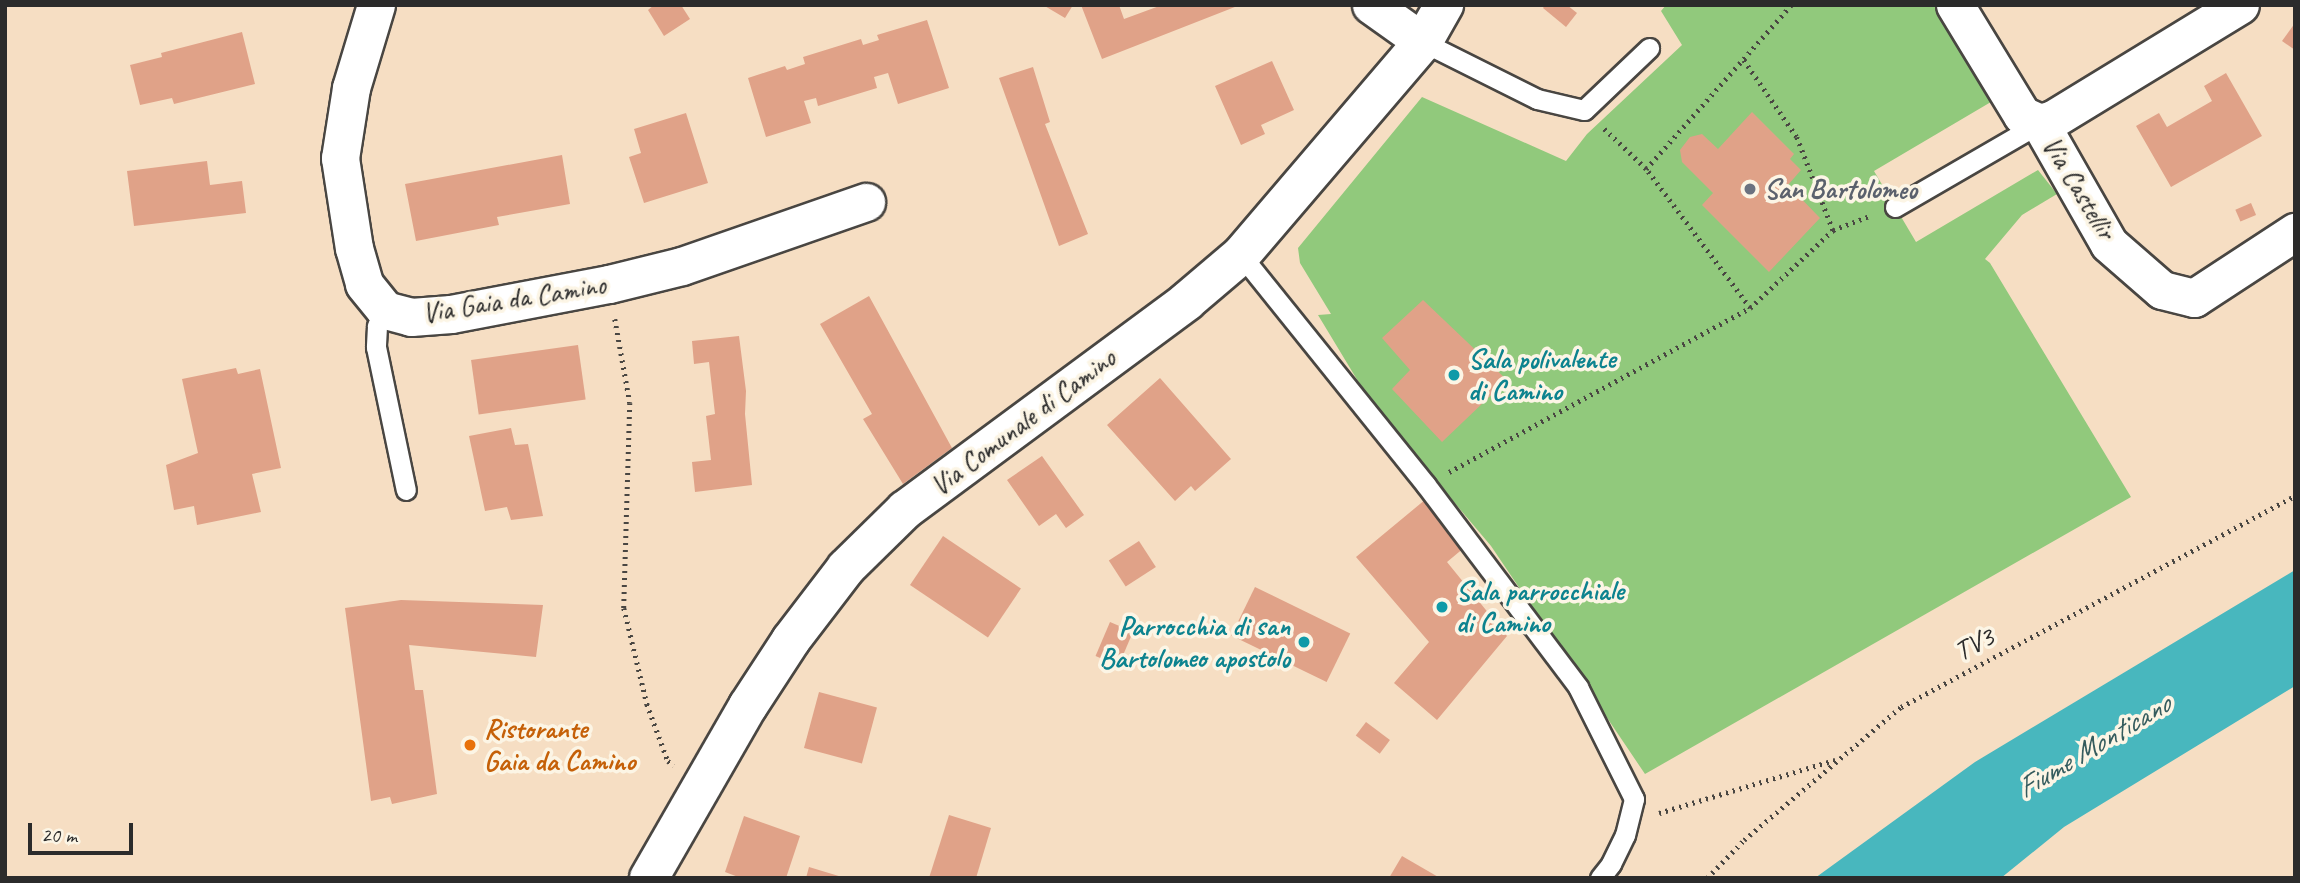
<!DOCTYPE html>
<style>
body{margin:0}
#map{position:relative;width:2300px;height:883px;overflow:hidden;background:#f6dec3;font-family:Caveat,sans-serif}
div>[style]{position:absolute}
.green>*{inset:0;background:#91c97c}
.water>*{inset:0;background:#48b7be}
.building>*{inset:0;background:#e0a288;transform-origin:0 0}
.path>*{height:4.5px;margin-top:-2.25px;transform-origin:0;background:repeating-linear-gradient(90deg,#494642 0 2px,transparent 0 7px)}
.roads{filter:drop-shadow(2px 0 #494642) drop-shadow(-2px 0 #494642) drop-shadow(0 2px #494642) drop-shadow(0 -2px #494642)}
.service>*{height:19px;margin:-9.5px;padding:0 9.5px;transform-origin:9.5px;border-radius:9.5px;background:#fff}
.minor>*{height:37px;margin:-18.5px;padding:0 18.5px;transform-origin:18.5px;border-radius:18.5px;background:#fff}
.tertiary>*{height:38px;margin:-19px;padding:0 19px;transform-origin:19px;border-radius:19px;background:#fff}
.dots>*{width:19px;height:19px;translate:-50% -50%;box-sizing:border-box;border:4px solid #fcf5e5;border-radius:50%}
span{translate:-50% -50%;white-space:nowrap;text-align:center;line-height:1.15;-webkit-text-stroke:7px #fcf5e5;paint-order:stroke}
.street-label{font-size:28px;color:#2b2b2b}
.worship-label{font-size:28px;color:#5b616d;font-weight:700}
.left{translate:0 -50%;text-align:left}
.culture-label{font-size:28px;color:#0d838f;font-weight:700}
.right{translate:-100% -50%;text-align:right}
.food-label{font-size:28px;color:#c56008;font-weight:700}
.water-label{font-size:30px;color:#355c5e;font-style:italic}
.frame{position:absolute;inset:0;border:7px solid #2b2b2b;pointer-events:none}
.scale{position:absolute;left:28px;top:823px;width:105px;height:32px;box-sizing:border-box;border:4px solid #2b2b2b;border-top:0;padding-left:9px;font-size:21px;line-height:24px;white-space:nowrap;color:#2b2b2b;-webkit-text-stroke:5px #fcf5e5;paint-order:stroke}
</style>
<div id="map">
<div class="green">
<i style="clip-path:polygon(1666px 5px,1940px 5px,1996px 99px,1874px 171px,1916px 242px,2038px 170px,2057px 194px,2022px 215px,1985px 259px,1990px 263px,2131px 497px,1645px 774px,1491px 546px,1373px 406px,1318px 315px,1331px 314px,1300px 263px,1298px 248px,1422px 97px,1566px 161px,1587px 134px,1682px 45px,1661px 11px)"></i>
</div>
<div class="water">
<i style="clip-path:polygon(2295px 570px,2295px 686px,2064px 827px,2001px 878px,1815px 878px,1975px 762px)"></i>
</div>
<div class="building">
<i style="clip-path:polygon(654px 5px,681px 5px,690px 19px,664px 36px,648px 10px)"></i>
<i style="clip-path:polygon(1043px 5px,1073px 5px,1065px 18px)"></i>
<i style="clip-path:polygon(1081px 5px,1119px 5px,1124px 19px,1162px 5px,1240px 5px,1102px 59px)"></i>
<i style="clip-path:polygon(1545px 5px,1567px 5px,1577px 13px,1566px 27px,1543px 8px)"></i>
<i style="clip-path:polygon(927px 20px,949px 88px,898px 104px,888px 73px,874px 77px,877px 88px,818px 106px,816px 98px,804px 101px,811px 123px,766px 137px,748px 78px,785px 66px,787px 70px,805px 64px,803px 57px,861px 39px,863px 45px,879px 40px,877px 35px)"></i>
<i style="clip-path:polygon(2295px 23px,2295px 50px,2282px 41px)"></i>
<i style="clip-path:polygon(242px 32px,255px 84px,174px 104px,172px 98px,140px 105px,130px 65px,162px 57px,161px 53px)"></i>
<i style="clip-path:polygon(1272px 61px,1294px 110px,1261px 125px,1265px 134px,1241px 145px,1215px 86px)"></i>
<i style="clip-path:polygon(1033px 67px,1050px 122px,1045px 124px,1088px 234px,1059px 246px,999px 78px)"></i>
<i style="clip-path:polygon(2226px 73px,2262px 136px,2171px 187px,2136px 126px,2159px 113px,2167px 127px,2212px 101px,2204px 86px)"></i>
<i style="clip-path:polygon(1752px 112px,1794px 154px,1790px 159px,1801px 170px,1788px 185px,1820px 218px,1769px 272px,1702px 205px,1713px 193px,1682px 162px,1680px 150px,1690px 137px,1702px 134px,1718px 149px)"></i>
<i style="clip-path:polygon(686px 113px,708px 183px,644px 203px,629px 157px,641px 153px,634px 129px)"></i>
<i style="clip-path:polygon(562px 155px,570px 204px,497px 217px,499px 225px,416px 241px,405px 184px)"></i>
<i style="clip-path:polygon(207px 161px,210px 185px,242px 181px,246px 213px,134px 226px,127px 171px)"></i>
<i style="left:2251px;top:203px;width:13px;height:17px;rotate:67deg"></i>
<i style="clip-path:polygon(869px 296px,952px 448px,903px 484px,863px 419px,872px 414px,820px 324px)"></i>
<i style="clip-path:polygon(1423px 300px,1507px 380px,1442px 442px,1392px 389px,1410px 370px,1382px 338px)"></i>
<i style="clip-path:polygon(739px 336px,746px 391px,745px 414px,752px 485px,695px 492px,692px 462px,711px 460px,706px 416px,715px 414px,709px 362px,694px 364px,692px 341px)"></i>
<i style="left:578px;top:345px;width:55px;height:108px;rotate:82deg"></i>
<i style="clip-path:polygon(236px 368px,238px 374px,260px 369px,281px 468px,252px 474px,261px 512px,197px 525px,194px 506px,174px 510px,166px 465px,198px 453px,182px 379px)"></i>
<i style="clip-path:polygon(1160px 378px,1231px 459px,1195px 491px,1191px 486px,1175px 501px,1107px 425px)"></i>
<i style="clip-path:polygon(511px 428px,515px 445px,528px 444px,543px 516px,511px 520px,507px 507px,485px 511px,469px 436px)"></i>
<i style="clip-path:polygon(1042px 456px,1084px 515px,1066px 528px,1056px 514px,1039px 526px,1007px 480px)"></i>
<i style="clip-path:polygon(1426px 499px,1465px 547px,1447px 562px,1507px 636px,1437px 720px,1394px 683px,1429px 642px,1356px 557px)"></i>
<i style="left:943px;top:536px;width:94px;height:59px;rotate:34deg"></i>
<i style="left:1139px;top:541px;width:31px;height:36px;rotate:57deg"></i>
<i style="left:1255px;top:587px;width:106px;height:54px;rotate:26deg"></i>
<i style="clip-path:polygon(401px 600px,543px 605px,536px 657px,409px 645px,415px 690px,423px 690px,437px 794px,392px 804px,390px 797px,371px 801px,345px 608px)"></i>
<i style="left:1110px;top:622px;width:25px;height:37px;rotate:23deg"></i>
<i style="left:819px;top:692px;width:60px;height:58px;rotate:15deg"></i>
<i style="left:1366px;top:722px;width:30px;height:17px;rotate:37deg"></i>
<i style="clip-path:polygon(949px 815px,991px 828px,976px 878px,929px 878px)"></i>
<i style="clip-path:polygon(744px 816px,800px 836px,786px 878px,741px 878px,725px 872px)"></i>
<i style="clip-path:polygon(1402px 856px,1440px 878px,1389px 878px)"></i>
<i style="clip-path:polygon(809px 867px,842px 877px,842px 878px,806px 878px)"></i>
</div>
<div class="path">
<i style="left:1744px;top:60px;width:93px;rotate:55.5deg"></i>
<i style="left:1797px;top:137px;width:100px;rotate:68.8deg"></i>
<i style="left:1646px;top:169px;width:219px;rotate:-48.5deg"></i>
<i style="left:1750px;top:308px;width:114px;rotate:-43.2deg"></i>
<i style="left:1833px;top:230px;width:39px;rotate:-21deg"></i>
<i style="left:615px;top:319px;width:85px;rotate:79.9deg"></i>
<i style="left:630px;top:403px;width:205px;rotate:91.7deg"></i>
<i style="left:624px;top:608px;width:99px;rotate:76.5deg"></i>
<i style="left:647px;top:704px;width:61px;rotate:69.8deg"></i>
<i style="left:668px;top:761px;width:7px;rotate:34deg"></i>
<i style="left:1449px;top:472px;width:343px;rotate:-28.6deg"></i>
<i style="left:1750px;top:308px;width:174px;rotate:-126.8deg"></i>
<i style="left:1646px;top:169px;width:59px;rotate:-136.4deg"></i>
<i style="left:1659px;top:813px;width:184px;rotate:-16.8deg"></i>
<i style="left:1707px;top:878px;width:53px;rotate:-45.8deg"></i>
<i style="left:1744px;top:840px;width:206px;rotate:-40.3deg"></i>
<i style="left:1901px;top:707px;width:447px;rotate:-28.2deg"></i>
</div>
<div class="roads">
<div class="service">
<i style="left:1423px;top:42px;width:127px;rotate:26.6deg"></i>
<i style="left:1537px;top:99px;width:48px;rotate:13.2deg"></i>
<i style="left:1584px;top:110px;width:90px;rotate:-43.6deg"></i>
<i style="left:1895px;top:207px;width:168px;rotate:-30.1deg"></i>
<i style="left:1241px;top:255px;width:295px;rotate:51.2deg"></i>
<i style="left:1426px;top:485px;width:253px;rotate:53deg"></i>
<i style="left:1578px;top:687px;width:125px;rotate:63.4deg"></i>
<i style="left:1634px;top:799px;width:37px;rotate:104deg"></i>
<i style="left:1625px;top:835px;width:32px;rotate:116deg"></i>
<i style="left:1611px;top:864px;width:18px;rotate:128deg"></i>
<i style="left:385px;top:310px;width:18px;rotate:117deg"></i>
<i style="left:377px;top:326px;width:21px;rotate:93deg"></i>
<i style="left:376px;top:347px;width:146px;rotate:78.2deg"></i>
</div>
<div class="minor">
<i style="left:376px;top:5px;width:87px;rotate:106.8deg"></i>
<i style="left:351px;top:88px;width:71px;rotate:98.9deg"></i>
<i style="left:340px;top:158px;width:91px;rotate:81.2deg"></i>
<i style="left:354px;top:248px;width:37px;rotate:74deg"></i>
<i style="left:364px;top:284px;width:33px;rotate:51deg"></i>
<i style="left:385px;top:310px;width:27px;rotate:15deg"></i>
<i style="left:411px;top:317px;width:40px;rotate:-4.3deg"></i>
<i style="left:451px;top:314px;width:161px;rotate:-10.8deg"></i>
<i style="left:609px;top:284px;width:75px;rotate:-13.9deg"></i>
<i style="left:682px;top:266px;width:195px;rotate:-19.2deg"></i>
<i style="left:1371px;top:5px;width:64px;rotate:35.4deg"></i>
<i style="left:1955px;top:5px;width:129px;rotate:58.7deg"></i>
<i style="left:2022px;top:115px;width:20px;rotate:24deg"></i>
<i style="left:2040px;top:123px;width:14px;rotate:-17deg"></i>
<i style="left:2053px;top:119px;width:219px;rotate:-31.4deg"></i>
<i style="left:2040px;top:123px;width:139px;rotate:60.3deg"></i>
<i style="left:2109px;top:244px;width:70px;rotate:41deg"></i>
<i style="left:2162px;top:290px;width:33px;rotate:14deg"></i>
<i style="left:2194px;top:298px;width:121px;rotate:-33.2deg"></i>
</div>
<div class="tertiary">
<i style="left:649px;top:878px;width:198px;rotate:-60.1deg"></i>
<i style="left:748px;top:706px;width:79px;rotate:-56.9deg"></i>
<i style="left:791px;top:640px;width:91px;rotate:-52.6deg"></i>
<i style="left:846px;top:568px;width:83px;rotate:-44.5deg"></i>
<i style="left:905px;top:510px;width:351px;rotate:-36.5deg"></i>
<i style="left:1187px;top:301px;width:71px;rotate:-40.4deg"></i>
<i style="left:1241px;top:255px;width:280px;rotate:-49.5deg"></i>
<i style="left:1423px;top:42px;width:43px;rotate:-60.4deg"></i>
</div>
</div>
<div class="dots">
<i style="left:1750px;top:189px;background:#6b7280"></i>
<i style="left:1454px;top:375px;background:#0f9aa8"></i>
<i style="left:1442px;top:607px;background:#0f9aa8"></i>
<i style="left:1304px;top:642px;background:#0f9aa8"></i>
<i style="left:470px;top:745px;background:#e8710a"></i>
</div>
<div class="street-label">
<span style="left:2079px;top:188px;rotate:59deg">Via Castellir</span>
<span style="left:514px;top:299px;rotate:-9deg">Via Gaia da Camino</span>
<span style="left:1023px;top:422px;rotate:-37deg">Via Comunale di Camino</span>
<span style="left:1974px;top:644px;rotate:-28deg">TV3</span>
</div>
<div class="worship-label">
<span class="left" style="left:1764px;top:189px">San Bartolomeo</span>
</div>
<div class="culture-label">
<span class="left" style="left:1468px;top:375px">Sala polivalente<br>di Camino</span>
<span class="left" style="left:1456px;top:607px">Sala parrocchiale<br>di Camino</span>
<span class="right" style="left:1290px;top:642px">Parrocchia di san<br>Bartolomeo apostolo</span>
</div>
<div class="food-label">
<span class="left" style="left:484px;top:745px">Ristorante<br>Gaia da Camino</span>
</div>
<div class="water-label">
<span style="left:2093px;top:746px;rotate:-31deg">Fiume Monticano</span>
</div>
<div class="frame"></div>
<div class="scale">20 m</div>
</div>
